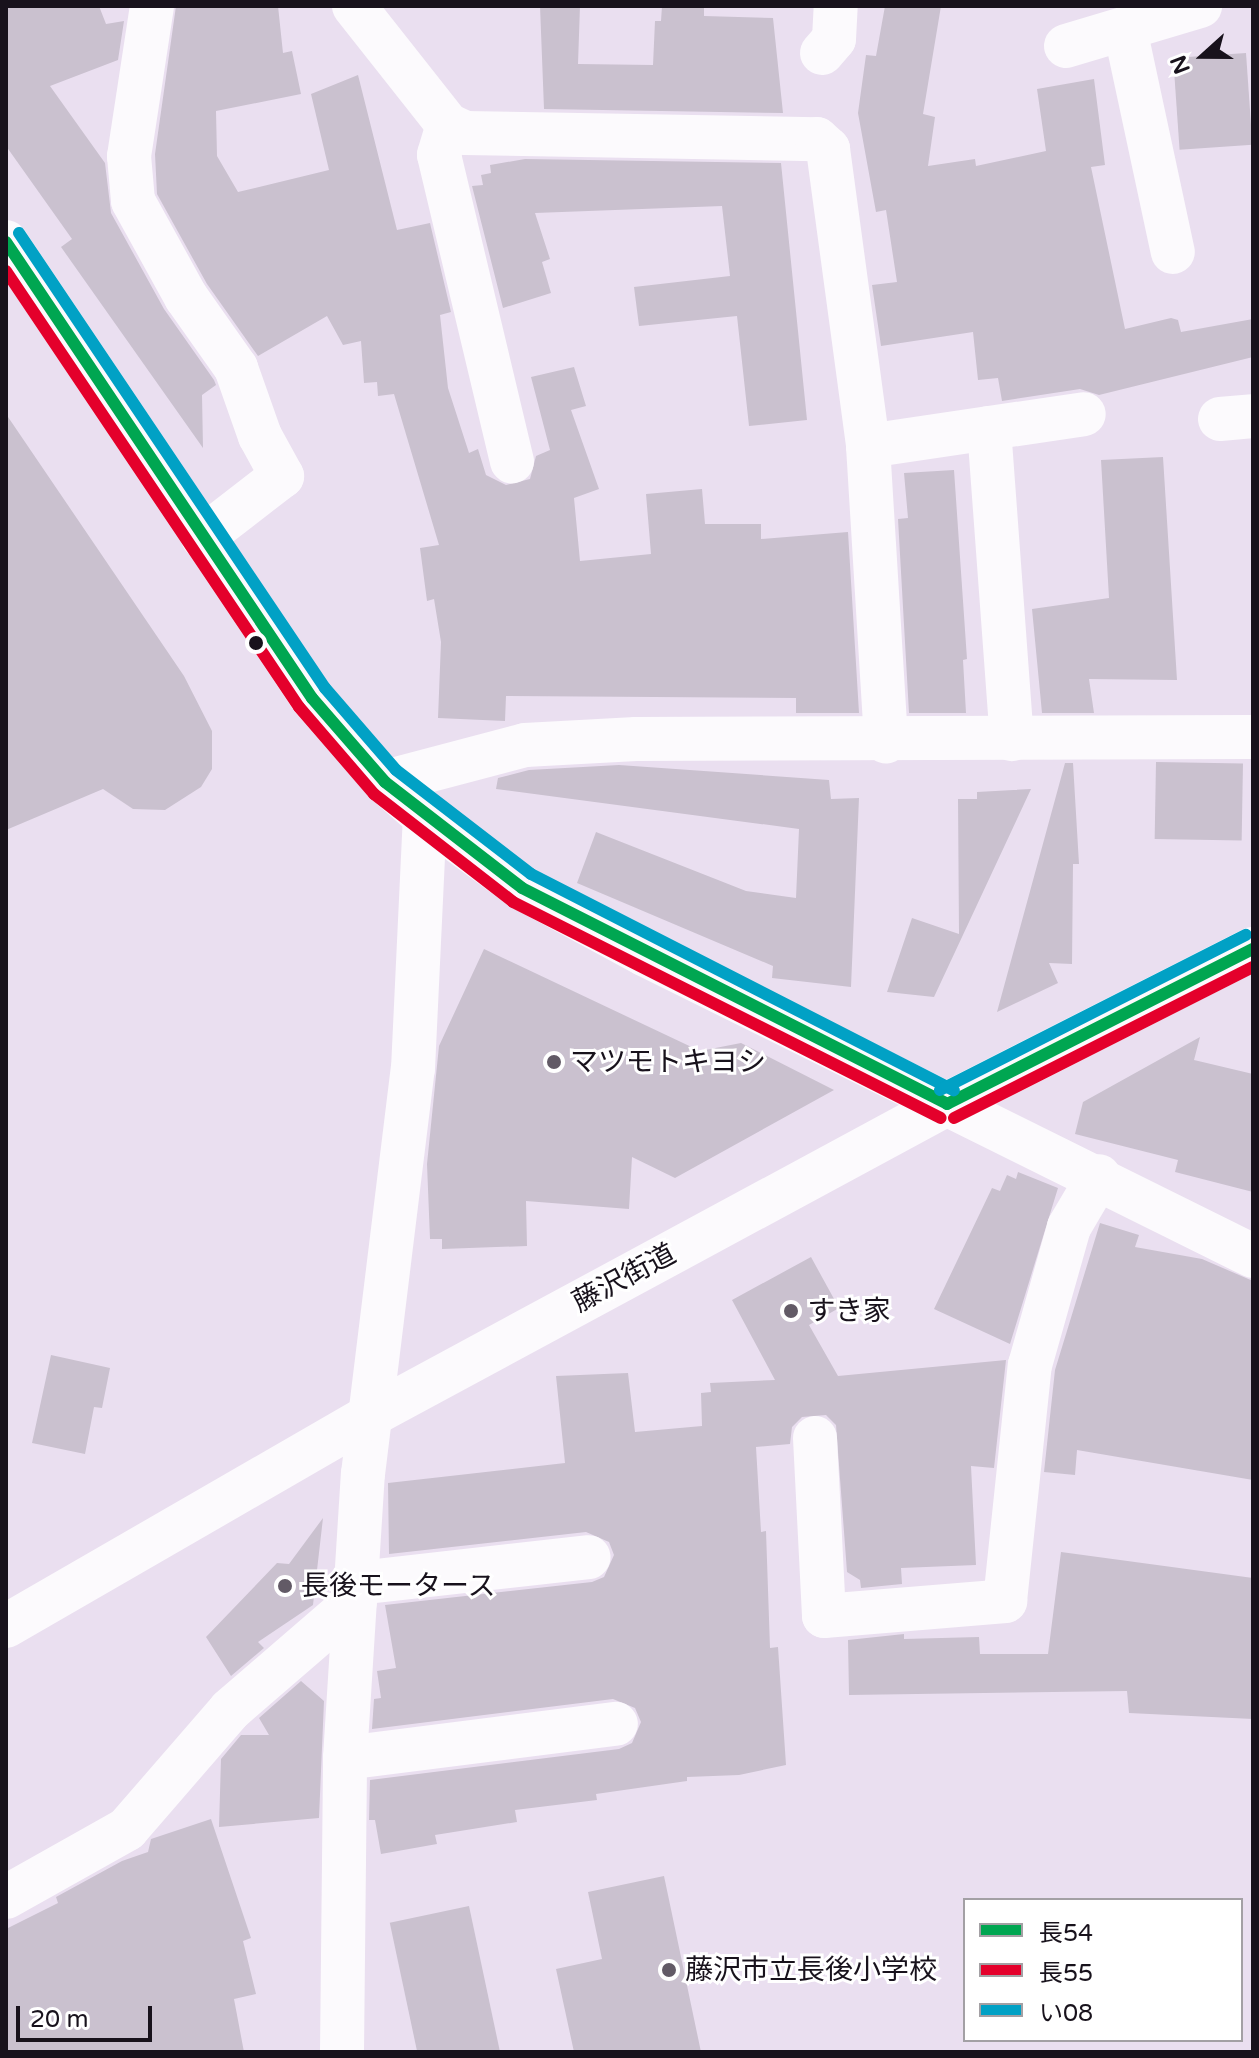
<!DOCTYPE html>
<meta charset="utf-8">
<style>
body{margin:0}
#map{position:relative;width:1259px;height:2058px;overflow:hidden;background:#eadff0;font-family:"Varela Round","Noto Sans JP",sans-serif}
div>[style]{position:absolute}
.building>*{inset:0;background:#cac1cf;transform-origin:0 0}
.minor>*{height:44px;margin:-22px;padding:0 22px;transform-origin:22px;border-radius:22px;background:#fcfafd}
.highway>*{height:44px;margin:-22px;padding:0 22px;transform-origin:22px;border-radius:22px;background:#fcfafd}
.bus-1>*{height:12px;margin:-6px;padding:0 6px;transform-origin:6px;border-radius:6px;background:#00a651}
.bus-2>*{height:12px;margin:-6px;padding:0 6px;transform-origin:6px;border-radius:6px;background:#e4002b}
.bus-3>*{height:12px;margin:-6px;padding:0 6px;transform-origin:6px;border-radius:6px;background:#01a1c5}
.dots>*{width:22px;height:22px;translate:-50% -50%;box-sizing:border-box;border:4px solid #fff;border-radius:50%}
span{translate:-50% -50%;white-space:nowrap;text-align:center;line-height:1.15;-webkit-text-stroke:6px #fff;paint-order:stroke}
.poi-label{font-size:28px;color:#18121c}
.left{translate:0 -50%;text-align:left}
.street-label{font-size:28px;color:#18121c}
.frame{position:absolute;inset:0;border:8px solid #18121c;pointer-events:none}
.legend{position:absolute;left:963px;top:1898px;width:280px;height:144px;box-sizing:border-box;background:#fff;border:2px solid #a3a0a4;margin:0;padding:10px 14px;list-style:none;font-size:24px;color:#18121c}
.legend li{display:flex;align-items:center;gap:16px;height:40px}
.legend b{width:40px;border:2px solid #a3a0a4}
.north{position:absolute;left:1163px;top:16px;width:80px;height:80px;-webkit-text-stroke:6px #fff;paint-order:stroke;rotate:249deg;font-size:22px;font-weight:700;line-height:32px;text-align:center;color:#18121c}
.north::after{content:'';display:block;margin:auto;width:28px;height:36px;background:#18121c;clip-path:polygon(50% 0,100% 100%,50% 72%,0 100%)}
.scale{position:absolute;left:16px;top:2006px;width:136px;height:36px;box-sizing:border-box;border:4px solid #18121c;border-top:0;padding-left:10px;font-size:24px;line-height:28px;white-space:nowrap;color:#18121c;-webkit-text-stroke:6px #fff;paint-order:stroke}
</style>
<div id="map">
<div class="building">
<i style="clip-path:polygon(6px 6px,99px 6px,106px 24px,124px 21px,118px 60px,50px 86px,105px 163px,111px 213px,164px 309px,214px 380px,216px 385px,202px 395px,203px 448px,61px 247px,72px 239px,6px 146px)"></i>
<i style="clip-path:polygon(176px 6px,278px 6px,283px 53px,292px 51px,301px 94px,216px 111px,217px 156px,238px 192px,329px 170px,311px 94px,358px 75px,397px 230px,430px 223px,451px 312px,440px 315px,448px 388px,469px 453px,478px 449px,486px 475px,506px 485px,530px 479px,536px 456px,550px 450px,531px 377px,574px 367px,586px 406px,571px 410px,599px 489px,574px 498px,580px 561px,651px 554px,646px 494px,702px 489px,705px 524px,761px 524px,761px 539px,848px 532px,859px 713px,796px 713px,796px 698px,506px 696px,505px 721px,438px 718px,441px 642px,434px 599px,427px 601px,420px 548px,439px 545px,394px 394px,378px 396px,377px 382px,364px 383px,361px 341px,343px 345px,327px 316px,258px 356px,207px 284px,157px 194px,155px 154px)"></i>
<i style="clip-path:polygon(540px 6px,580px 6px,578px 64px,653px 65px,655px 21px,661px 21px,662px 6px,704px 6px,704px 16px,773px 18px,783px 113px,544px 109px)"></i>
<i style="clip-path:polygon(885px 6px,941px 6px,923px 114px,935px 117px,928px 166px,975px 159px,976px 166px,1046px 151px,1037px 89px,1094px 79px,1105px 165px,1091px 167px,1125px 329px,1171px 318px,1178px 320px,1181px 332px,1253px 319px,1253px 357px,1099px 395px,1080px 389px,1002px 401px,998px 378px,978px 380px,973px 332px,881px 346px,872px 285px,897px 282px,886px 210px,876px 212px,858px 113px,866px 55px,876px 56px)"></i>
<i style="left:1246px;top:53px;width:92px;height:73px;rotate:86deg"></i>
<i style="clip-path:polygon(525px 159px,781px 163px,807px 420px,749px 426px,737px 316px,639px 326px,634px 287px,730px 276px,722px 206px,535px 213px,550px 259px,542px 262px,551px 293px,503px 308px,472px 186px,483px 185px,481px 175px,491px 173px,490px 165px)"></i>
<i style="clip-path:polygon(6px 414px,184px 676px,212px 731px,212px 769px,201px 787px,165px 810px,133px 809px,103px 789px,6px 830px)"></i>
<i style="clip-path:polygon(1163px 457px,1177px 680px,1089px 679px,1094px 713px,1042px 713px,1032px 609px,1109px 598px,1101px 460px)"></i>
<i style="clip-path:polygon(954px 470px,967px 659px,963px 660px,966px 713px,909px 713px,898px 519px,908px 518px,904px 473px)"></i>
<i style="left:1156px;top:762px;width:87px;height:77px;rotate:1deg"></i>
<i style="clip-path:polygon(1065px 763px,1073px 763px,1079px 864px,1073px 864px,1072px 964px,1049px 963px,1058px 983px,997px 1012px)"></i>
<i style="clip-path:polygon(619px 765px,829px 780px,831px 799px,859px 798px,851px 987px,772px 978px,773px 966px,577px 883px,596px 832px,746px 891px,796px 898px,799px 829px,496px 789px,498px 778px,529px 770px)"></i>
<i style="clip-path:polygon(1031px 789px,934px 997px,887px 992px,912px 918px,959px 934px,958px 799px,977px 799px,977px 792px)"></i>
<i style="clip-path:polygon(484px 949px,700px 1051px,741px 1043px,834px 1090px,675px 1178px,632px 1157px,629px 1209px,526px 1201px,527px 1246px,442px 1249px,442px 1239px,430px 1239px,427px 1164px,439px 1046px)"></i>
<i style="clip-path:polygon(1200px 1037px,1194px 1060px,1253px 1074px,1253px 1192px,1175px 1172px,1178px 1160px,1075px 1134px,1083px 1102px)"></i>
<i style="clip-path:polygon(1018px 1172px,1058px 1188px,1010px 1344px,934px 1309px,992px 1188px,1000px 1191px,1007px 1175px,1016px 1179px)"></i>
<i style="clip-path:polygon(1100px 1223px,1139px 1235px,1135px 1247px,1202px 1259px,1253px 1281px,1253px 1480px,1077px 1450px,1075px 1475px,1044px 1472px,1055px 1370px)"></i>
<i style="clip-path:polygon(811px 1257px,839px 1308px,809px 1325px,838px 1376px,1006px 1360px,994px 1468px,971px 1466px,976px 1565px,901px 1568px,902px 1584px,861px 1588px,860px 1580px,847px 1572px,836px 1425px,826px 1415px,802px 1417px,792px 1427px,790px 1444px,756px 1447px,761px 1532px,766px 1531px,770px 1648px,778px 1647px,786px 1765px,739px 1775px,687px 1777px,687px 1781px,596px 1794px,597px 1800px,515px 1810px,517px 1822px,435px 1835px,437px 1844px,381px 1854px,375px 1820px,369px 1820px,370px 1780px,619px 1749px,632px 1743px,641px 1722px,635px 1708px,613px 1699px,372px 1729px,374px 1699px,381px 1698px,377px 1671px,396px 1668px,385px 1605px,592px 1582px,604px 1577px,614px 1555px,609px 1542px,586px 1532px,389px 1554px,388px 1483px,565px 1463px,556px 1376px,628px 1373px,635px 1432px,702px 1426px,701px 1393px,711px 1392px,710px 1383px,775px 1380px,732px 1300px)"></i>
<i style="clip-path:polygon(51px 1355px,110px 1368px,102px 1408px,94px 1407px,85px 1454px,32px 1443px)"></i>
<i style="clip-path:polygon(323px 1518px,313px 1605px,258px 1642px,264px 1648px,231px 1676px,206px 1637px,277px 1563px,289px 1564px)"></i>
<i style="clip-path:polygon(1061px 1552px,1253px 1578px,1253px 1719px,1129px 1713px,1127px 1691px,849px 1695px,848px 1640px,904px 1634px,904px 1639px,979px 1637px,980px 1654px,1048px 1654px)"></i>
<i style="clip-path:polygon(301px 1681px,324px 1701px,319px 1818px,219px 1827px,221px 1759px,241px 1735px,269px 1735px,259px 1718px)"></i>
<i style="clip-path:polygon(211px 1819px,251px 1938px,243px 1941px,256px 1994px,234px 1999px,244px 2052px,6px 2052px,6px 1929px,58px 1903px,56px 1897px,122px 1861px,148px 1852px,151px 1839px)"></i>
<i style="clip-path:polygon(664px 1876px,701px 2052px,574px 2052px,556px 1969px,602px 1959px,588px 1892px)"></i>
<i style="left:469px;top:1906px;width:149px;height:81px;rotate:78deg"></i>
</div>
<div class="minor">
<i style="left:152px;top:6px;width:152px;rotate:98.7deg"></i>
<i style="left:129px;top:156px;width:45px;rotate:84.9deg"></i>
<i style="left:133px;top:201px;width:110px;rotate:61.1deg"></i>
<i style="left:186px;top:297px;width:87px;rotate:54.8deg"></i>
<i style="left:236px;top:368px;width:72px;rotate:70.6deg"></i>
<i style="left:260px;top:436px;width:46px;rotate:61.2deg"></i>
<i style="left:282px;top:476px;width:100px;rotate:142.3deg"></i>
<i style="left:354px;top:6px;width:152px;rotate:51.7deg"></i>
<i style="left:448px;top:125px;width:19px;rotate:25deg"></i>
<i style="left:465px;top:133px;width:352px;rotate:1deg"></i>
<i style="left:817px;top:139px;width:15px;rotate:42deg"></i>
<i style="left:828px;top:149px;width:300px;rotate:82.3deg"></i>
<i style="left:868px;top:446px;width:296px;rotate:86.5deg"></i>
<i style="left:1125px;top:29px;width:228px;rotate:77.9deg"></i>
<i style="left:1066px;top:46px;width:140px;rotate:-16.6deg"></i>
<i style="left:822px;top:53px;width:18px;rotate:-49deg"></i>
<i style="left:834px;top:39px;width:33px;rotate:-87deg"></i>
<i style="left:448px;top:125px;width:31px;rotate:107deg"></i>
<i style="left:439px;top:155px;width:315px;rotate:76.6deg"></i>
<i style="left:6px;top:242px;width:549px;rotate:56.14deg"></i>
<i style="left:312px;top:698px;width:111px;rotate:49deg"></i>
<i style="left:385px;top:782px;width:53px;rotate:41.2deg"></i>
<i style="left:425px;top:817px;width:120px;rotate:36.2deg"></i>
<i style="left:522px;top:888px;width:139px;rotate:28.4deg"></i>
<i style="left:644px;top:954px;width:680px;rotate:26.38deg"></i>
<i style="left:1220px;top:419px;width:33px;rotate:-5deg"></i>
<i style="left:989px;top:428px;width:312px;rotate:85.8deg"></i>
<i style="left:868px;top:446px;width:218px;rotate:-8.4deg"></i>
<i style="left:385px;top:782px;width:145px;rotate:-14.8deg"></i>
<i style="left:525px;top:745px;width:111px;rotate:-3.1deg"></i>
<i style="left:636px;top:739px;width:617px;rotate:-0.19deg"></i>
<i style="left:815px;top:1438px;width:178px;rotate:87.1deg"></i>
<i style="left:824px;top:1616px;width:182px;rotate:-4.7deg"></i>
<i style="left:1005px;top:1601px;width:237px;rotate:-84deg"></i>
<i style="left:1030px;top:1365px;width:143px;rotate:-74.2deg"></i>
<i style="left:1069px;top:1227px;width:59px;rotate:-59.5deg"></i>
<i style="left:358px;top:1583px;width:232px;rotate:-6.4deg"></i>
<i style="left:345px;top:1758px;width:273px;rotate:-7.2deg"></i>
<i style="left:6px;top:1897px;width:139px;rotate:-29.3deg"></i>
<i style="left:127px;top:1829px;width:157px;rotate:-49.1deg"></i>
<i style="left:230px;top:1710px;width:165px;rotate:-40.8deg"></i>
<i style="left:342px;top:2052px;width:294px;rotate:-89.4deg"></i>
<i style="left:345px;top:1758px;width:285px;rotate:-86.4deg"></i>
<i style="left:363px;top:1474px;width:408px;rotate:-83deg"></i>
<i style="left:413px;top:1069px;width:252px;rotate:-87.3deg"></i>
</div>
<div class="highway">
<i style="left:6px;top:1626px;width:424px;rotate:-30deg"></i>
<i style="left:373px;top:1414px;width:652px;rotate:-28.37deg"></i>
<i style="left:947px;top:1104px;width:343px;rotate:-26.9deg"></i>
</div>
<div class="bus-1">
<i style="left:6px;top:242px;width:549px;rotate:56.14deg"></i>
<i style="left:312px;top:698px;width:111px;rotate:49deg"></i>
<i style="left:385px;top:782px;width:173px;rotate:37.7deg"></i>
<i style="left:522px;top:888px;width:477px;rotate:26.9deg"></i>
<i style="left:947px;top:1104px;width:343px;rotate:-26.9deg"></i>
</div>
<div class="bus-2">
<i style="left:6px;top:271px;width:525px;rotate:56.1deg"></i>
<i style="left:299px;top:707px;width:115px;rotate:49.2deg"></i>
<i style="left:374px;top:794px;width:176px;rotate:37.8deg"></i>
<i style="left:513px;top:902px;width:479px;rotate:26.8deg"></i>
<i style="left:954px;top:1118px;width:335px;rotate:-26.8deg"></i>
</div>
<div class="bus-3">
<i style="left:19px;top:233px;width:548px;rotate:56.08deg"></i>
<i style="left:325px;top:688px;width:108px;rotate:49.1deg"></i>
<i style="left:396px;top:770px;width:170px;rotate:37.6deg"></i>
<i style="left:531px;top:874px;width:475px;rotate:27.1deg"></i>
<i style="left:940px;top:1090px;width:343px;rotate:-26.9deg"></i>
</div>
<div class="dots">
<i style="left:256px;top:643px;background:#18121c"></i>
<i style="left:554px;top:1062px;background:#625a66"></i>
<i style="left:791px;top:1311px;background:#625a66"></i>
<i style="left:285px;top:1586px;background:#625a66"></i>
<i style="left:669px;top:1970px;background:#625a66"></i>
</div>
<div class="poi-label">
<span class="left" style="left:570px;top:1062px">マツモトキヨシ</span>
<span class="left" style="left:807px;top:1311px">すき家</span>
<span class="left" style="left:301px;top:1586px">長後モータース</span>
<span class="left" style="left:685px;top:1970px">藤沢市立長後小学校</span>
</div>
<div class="street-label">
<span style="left:624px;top:1278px;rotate:-28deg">藤沢街道</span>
</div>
<div class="frame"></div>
<ul class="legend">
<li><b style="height:10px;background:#00a651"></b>長54</li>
<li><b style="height:10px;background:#e4002b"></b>長55</li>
<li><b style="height:10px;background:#01a1c5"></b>い08</li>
</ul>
<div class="north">N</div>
<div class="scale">20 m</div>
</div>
